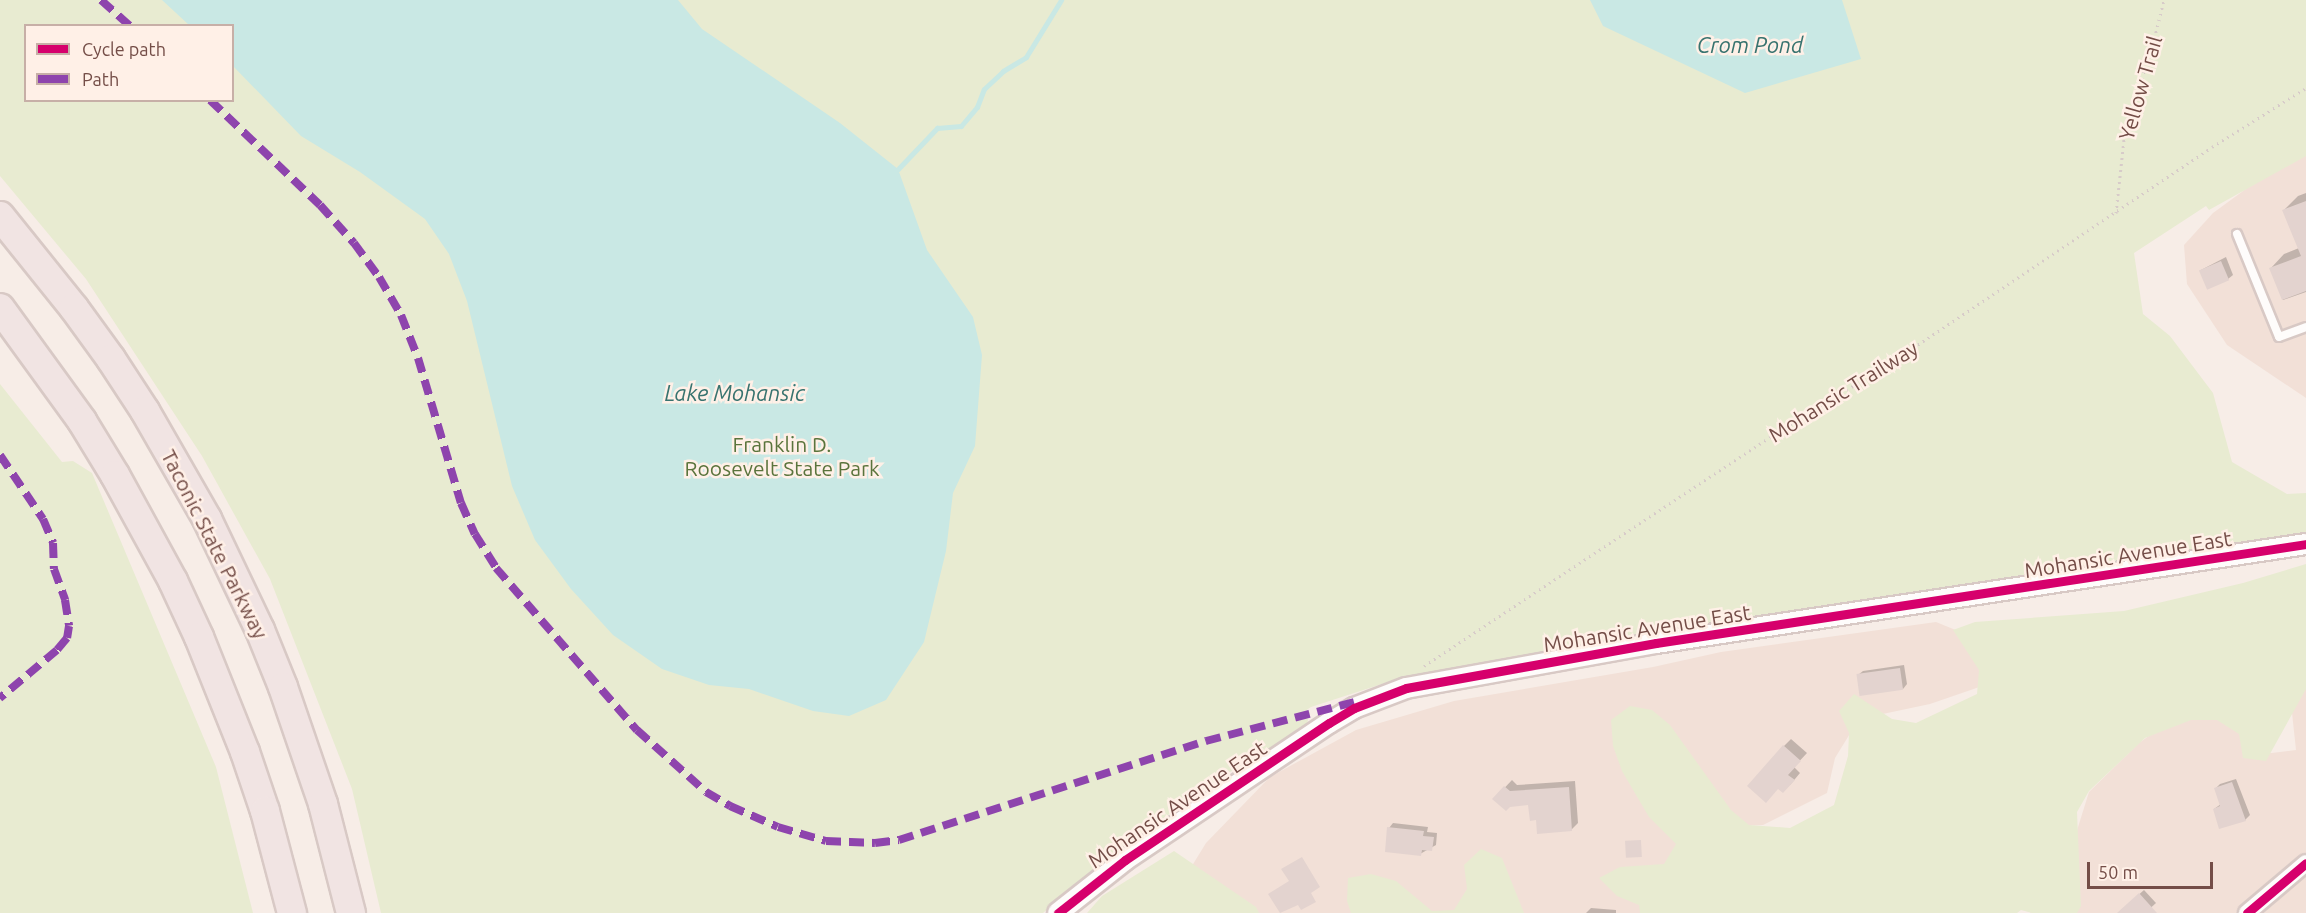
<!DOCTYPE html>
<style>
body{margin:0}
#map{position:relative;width:2306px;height:913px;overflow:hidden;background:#f7ede7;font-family:Ubuntu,sans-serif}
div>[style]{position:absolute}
.residential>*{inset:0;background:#f2e0d7}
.green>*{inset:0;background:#e8ebd1}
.water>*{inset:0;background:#c9e8e4}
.shadow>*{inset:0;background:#0003}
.stream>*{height:5px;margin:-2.5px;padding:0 2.5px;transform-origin:2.5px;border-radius:2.5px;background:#c9e8e4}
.building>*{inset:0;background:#e3d3cf;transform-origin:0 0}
.path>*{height:3px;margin-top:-1.5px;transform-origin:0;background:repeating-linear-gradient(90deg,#d7cbc9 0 1.5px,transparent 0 6px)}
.roads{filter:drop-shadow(2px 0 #d8c9c5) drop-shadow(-2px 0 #d8c9c5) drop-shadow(0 2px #d8c9c5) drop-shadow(0 -2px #d8c9c5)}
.service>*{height:8px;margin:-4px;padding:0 4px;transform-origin:4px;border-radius:4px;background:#fefcfb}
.minor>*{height:16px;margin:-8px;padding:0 8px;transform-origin:8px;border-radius:8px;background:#fefcfb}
.tertiary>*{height:20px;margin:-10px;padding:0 10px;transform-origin:10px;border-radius:10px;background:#fefcfb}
.motorway>*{height:28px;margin:-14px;padding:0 14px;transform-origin:14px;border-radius:14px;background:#f1e4e3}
.quiet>*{height:8px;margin-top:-4px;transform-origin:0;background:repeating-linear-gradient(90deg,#8e44ad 0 15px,transparent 0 23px)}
.cycleway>*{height:9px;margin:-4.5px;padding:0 4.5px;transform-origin:4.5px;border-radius:4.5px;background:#d6006c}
span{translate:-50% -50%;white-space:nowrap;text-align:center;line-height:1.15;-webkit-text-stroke:5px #fff0e7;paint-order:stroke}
.street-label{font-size:21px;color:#744d47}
.park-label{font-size:21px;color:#5a743c}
.water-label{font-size:22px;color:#38736f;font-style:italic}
.legend{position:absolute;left:24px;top:24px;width:210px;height:78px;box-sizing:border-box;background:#fff0e7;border:2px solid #c7afa7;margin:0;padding:8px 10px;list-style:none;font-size:18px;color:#744d47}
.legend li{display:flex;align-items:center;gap:12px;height:30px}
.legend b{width:30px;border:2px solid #c7afa7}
.scale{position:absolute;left:2087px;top:862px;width:126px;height:27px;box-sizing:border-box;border:3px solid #744d47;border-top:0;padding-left:8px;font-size:18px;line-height:21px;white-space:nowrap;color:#744d47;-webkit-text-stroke:4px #fff0e7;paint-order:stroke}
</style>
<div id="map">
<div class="residential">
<i style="clip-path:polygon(2306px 145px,2306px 398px,2227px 345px,2187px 284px,2184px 245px,2213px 213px)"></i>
<i style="clip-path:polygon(1936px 622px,1985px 642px,1991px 683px,1930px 704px,1859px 719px,1835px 758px,1827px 793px,1763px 825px,1697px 827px,1686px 913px,1163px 913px,1206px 843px,1270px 777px,1356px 730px,1454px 701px,1653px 667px,1721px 652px)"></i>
<i style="clip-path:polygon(2306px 686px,2306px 913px,2030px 913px,2068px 859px,2089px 792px,2139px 743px,2198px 701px,2233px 708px,2255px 755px,2296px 750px,2290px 694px)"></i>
</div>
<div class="green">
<i style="clip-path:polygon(evenodd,0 0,2306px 0,2306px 156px,2209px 210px,2206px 206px,2134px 253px,2143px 314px,2170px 336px,2213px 393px,2232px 462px,2287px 494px,2306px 493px,2306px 536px,1385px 683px,1311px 707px,1294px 718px,1308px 719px,1307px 727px,1223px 776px,1102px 862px,1043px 913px,381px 913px,352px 789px,270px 579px,202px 456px,86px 279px,0 176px,0 0,26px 26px,232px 26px,232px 100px,26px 100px,26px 26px)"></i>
<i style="clip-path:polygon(0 384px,62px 462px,73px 461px,92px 473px,216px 767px,253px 913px,0 913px)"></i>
<i style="clip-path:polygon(2306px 564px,2306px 689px,2266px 761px,2243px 758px,2239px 734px,2217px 720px,2191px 720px,2145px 738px,2089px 791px,2077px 812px,2081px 906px,2077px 913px,2032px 913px,2021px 910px,2017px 913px,1640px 913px,1639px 905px,1617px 896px,1599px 878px,1620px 867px,1664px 864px,1676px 844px,1649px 817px,1622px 771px,1613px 746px,1611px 720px,1630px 706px,1652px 710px,1670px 725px,1731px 810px,1749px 825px,1790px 828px,1834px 805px,1848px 756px,1849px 733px,1839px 711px,1854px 694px,1892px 719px,1916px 723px,1977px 694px,1979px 670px,1953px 630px,1975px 622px,2124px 611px,2243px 583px)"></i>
<i style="clip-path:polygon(1481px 849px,1502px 858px,1524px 913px,1351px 913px,1347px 901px,1348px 878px,1371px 874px,1396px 881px,1432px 911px,1454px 910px,1467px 889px,1464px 865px)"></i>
<i style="clip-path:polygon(1174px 851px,1256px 907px,1259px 913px,1087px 913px,1102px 896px)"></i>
</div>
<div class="water">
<i style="clip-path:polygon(162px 0,678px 0,702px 29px,840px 123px,898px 169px,927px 250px,973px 317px,982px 355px,975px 446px,953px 493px,946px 551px,924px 642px,886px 700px,849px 716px,813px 711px,749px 689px,709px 685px,662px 669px,613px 635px,571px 589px,535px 540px,512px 486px,467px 301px,449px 254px,425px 219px,360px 172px,301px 136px,233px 66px,232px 26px,189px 25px)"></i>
<i style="clip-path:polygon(1590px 0,1842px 0,1861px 59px,1745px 93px,1603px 26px)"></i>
</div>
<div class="shadow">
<i style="clip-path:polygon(2306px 193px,2306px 292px,2283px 300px,2271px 268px,2284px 254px,2299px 248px,2284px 210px,2298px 196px)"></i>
<i style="clip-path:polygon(2226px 257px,2233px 275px,2228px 279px,2201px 270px)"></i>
<i style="clip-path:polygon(1904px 665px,1907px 684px,1903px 689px,1858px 675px,1863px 671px)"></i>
<i style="clip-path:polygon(1791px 739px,1807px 753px,1794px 767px,1800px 773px,1790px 785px,1779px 787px,1784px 746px)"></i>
<i style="clip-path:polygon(2236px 779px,2250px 815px,2245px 820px,2214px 809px,2221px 804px,2216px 788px,2220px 784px)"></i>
<i style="clip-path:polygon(1512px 780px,1517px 785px,1575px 781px,1578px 823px,1571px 830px,1537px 819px,1530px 803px,1494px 799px)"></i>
<i style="clip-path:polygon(1393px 823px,1428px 827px,1427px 832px,1437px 833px,1436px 845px,1420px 854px,1389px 828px)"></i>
<i style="clip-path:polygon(2144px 890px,2156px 903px,2145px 913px,2118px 913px)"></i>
<i style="clip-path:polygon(1591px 908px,1616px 910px,1616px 913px,1586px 913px)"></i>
</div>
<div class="stream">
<i style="left:898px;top:169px;width:57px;rotate:-46.4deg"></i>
<i style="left:937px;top:128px;width:24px;rotate:-5deg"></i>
<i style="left:961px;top:126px;width:25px;rotate:-50deg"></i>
<i style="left:977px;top:107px;width:19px;rotate:-69deg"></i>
<i style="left:984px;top:89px;width:26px;rotate:-43deg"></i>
<i style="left:1003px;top:71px;width:27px;rotate:-31deg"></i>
<i style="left:1026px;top:57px;width:67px;rotate:-58.4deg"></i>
</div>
<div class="building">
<i style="clip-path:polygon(2306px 201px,2306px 291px,2282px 300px,2269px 268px,2301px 256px,2282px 210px)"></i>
<i style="left:2221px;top:261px;width:21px;height:24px;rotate:67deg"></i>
<i style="left:1900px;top:668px;width:22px;height:44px;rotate:82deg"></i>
<i style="clip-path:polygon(1783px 745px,1801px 761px,1788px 775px,1795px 780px,1783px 793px,1778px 789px,1766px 803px,1747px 786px)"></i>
<i style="clip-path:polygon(2232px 782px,2246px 821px,2219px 829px,2213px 809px,2220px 806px,2214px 788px)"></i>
<i style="clip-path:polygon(1504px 786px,1510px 791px,1569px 787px,1572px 831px,1537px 834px,1536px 820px,1530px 821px,1528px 805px,1510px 807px,1506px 811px,1492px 799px)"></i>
<i style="clip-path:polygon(1387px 827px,1424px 831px,1423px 836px,1434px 837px,1432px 851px,1422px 850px,1421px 856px,1385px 852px)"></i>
<i style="left:1641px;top:840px;width:17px;height:16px;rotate:87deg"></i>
<i style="clip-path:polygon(1302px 857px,1320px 887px,1311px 893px,1316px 902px,1301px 910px,1298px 905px,1280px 913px,1268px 894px,1289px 881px,1281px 869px)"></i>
<i style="clip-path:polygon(2139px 893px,2157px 913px,2117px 913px)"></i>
</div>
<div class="path">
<i style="left:2116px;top:213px;width:83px;rotate:-83.8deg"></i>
<i style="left:2125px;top:130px;width:90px;rotate:-72deg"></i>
<i style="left:2153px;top:44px;width:45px;rotate:-76deg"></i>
<i style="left:1424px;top:666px;width:421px;rotate:-33.5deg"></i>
<i style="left:1775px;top:434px;width:145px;rotate:-31.7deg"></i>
<i style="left:1898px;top:358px;width:378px;rotate:-33.9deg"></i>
<i style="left:2212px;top:147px;width:111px;rotate:-32.1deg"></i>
</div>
<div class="roads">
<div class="service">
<i style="left:2237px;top:234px;width:111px;rotate:67.8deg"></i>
<i style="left:2279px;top:337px;width:29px;rotate:-20deg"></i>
</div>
<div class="minor">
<i style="left:2247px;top:913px;width:77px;rotate:-40.3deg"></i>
</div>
<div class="tertiary">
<i style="left:1058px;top:913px;width:85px;rotate:-38.3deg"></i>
<i style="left:1125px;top:860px;width:246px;rotate:-33.9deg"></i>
<i style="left:1329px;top:723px;width:29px;rotate:-31deg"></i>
<i style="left:1354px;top:708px;width:56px;rotate:-21deg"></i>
<i style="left:1406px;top:688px;width:254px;rotate:-10.2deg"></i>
<i style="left:1656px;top:643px;width:657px;rotate:-8.66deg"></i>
</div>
<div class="motorway">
<i style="left:0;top:216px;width:118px;rotate:51.2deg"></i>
<i style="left:74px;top:308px;width:63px;rotate:54deg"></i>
<i style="left:111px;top:359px;width:62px;rotate:56.8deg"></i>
<i style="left:145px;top:411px;width:125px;rotate:60.1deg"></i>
<i style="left:207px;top:519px;width:123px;rotate:64.5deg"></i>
<i style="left:260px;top:630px;width:61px;rotate:68deg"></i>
<i style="left:283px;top:687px;width:124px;rotate:71.1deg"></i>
<i style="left:323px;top:804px;width:113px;rotate:75.6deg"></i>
<i style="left:0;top:308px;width:140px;rotate:54deg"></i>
<i style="left:82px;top:421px;width:63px;rotate:58.6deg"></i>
<i style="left:115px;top:475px;width:121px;rotate:61.3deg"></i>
<i style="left:173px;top:581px;width:62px;rotate:65.1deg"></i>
<i style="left:199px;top:637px;width:124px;rotate:68.2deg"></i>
<i style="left:245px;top:752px;width:62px;rotate:71.3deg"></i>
<i style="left:265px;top:811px;width:106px;rotate:75.2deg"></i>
</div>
</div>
<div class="quiet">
<i style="left:101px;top:0;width:39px;rotate:42deg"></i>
<i style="left:210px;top:100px;width:152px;rotate:43.7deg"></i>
<i style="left:320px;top:205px;width:51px;rotate:48.2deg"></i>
<i style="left:354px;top:243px;width:42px;rotate:53.7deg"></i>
<i style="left:379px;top:277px;width:44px;rotate:59.9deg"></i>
<i style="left:401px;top:315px;width:46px;rotate:68.4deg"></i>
<i style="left:418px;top:358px;width:151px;rotate:73.5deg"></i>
<i style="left:461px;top:503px;width:34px;rotate:66deg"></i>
<i style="left:475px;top:534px;width:40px;rotate:58deg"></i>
<i style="left:496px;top:568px;width:215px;rotate:49deg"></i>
<i style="left:637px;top:730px;width:93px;rotate:41.9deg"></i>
<i style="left:706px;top:792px;width:28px;rotate:30deg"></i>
<i style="left:730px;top:806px;width:52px;rotate:23.6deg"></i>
<i style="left:778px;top:827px;width:50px;rotate:16.3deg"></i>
<i style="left:826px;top:841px;width:49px;rotate:2.3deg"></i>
<i style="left:875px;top:843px;width:24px;rotate:-7deg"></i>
<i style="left:899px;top:840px;width:323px;rotate:-17.9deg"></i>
<i style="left:1206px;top:741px;width:154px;rotate:-14.7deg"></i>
<i style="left:0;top:455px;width:77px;rotate:56.1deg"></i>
<i style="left:43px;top:519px;width:26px;rotate:67deg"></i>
<i style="left:53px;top:543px;width:26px;rotate:88deg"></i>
<i style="left:54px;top:569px;width:33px;rotate:70deg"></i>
<i style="left:65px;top:600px;width:26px;rotate:81deg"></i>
<i style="left:69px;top:626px;width:12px;rotate:99deg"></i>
<i style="left:67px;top:638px;width:16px;rotate:130deg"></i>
<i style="left:57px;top:650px;width:75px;rotate:139.9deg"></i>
</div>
<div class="cycleway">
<i style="left:1058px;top:913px;width:85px;rotate:-38.3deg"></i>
<i style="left:1125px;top:860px;width:246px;rotate:-33.9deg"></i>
<i style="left:1329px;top:723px;width:29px;rotate:-31deg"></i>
<i style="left:1354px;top:708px;width:56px;rotate:-21deg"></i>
<i style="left:1406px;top:688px;width:254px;rotate:-10.2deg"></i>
<i style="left:1656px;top:643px;width:657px;rotate:-8.66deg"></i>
<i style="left:2247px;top:913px;width:77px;rotate:-40.3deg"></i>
</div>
<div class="street-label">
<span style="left:2140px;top:88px;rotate:-74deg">Yellow Trail</span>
<span style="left:1843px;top:391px;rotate:-32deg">Mohansic Trailway</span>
<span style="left:215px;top:544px;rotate:63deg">Taconic State Parkway</span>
<span style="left:2128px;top:554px;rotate:-9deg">Mohansic Avenue East</span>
<span style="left:1647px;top:628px;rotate:-9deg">Mohansic Avenue East</span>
<span style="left:1177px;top:804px;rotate:-34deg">Mohansic Avenue East</span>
</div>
<div class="park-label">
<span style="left:782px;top:456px">Franklin D.<br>Roosevelt State Park</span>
</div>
<div class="water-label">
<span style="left:1750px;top:45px">Crom Pond</span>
<span style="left:735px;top:393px">Lake Mohansic</span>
</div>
<ul class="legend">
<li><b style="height:8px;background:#d6006c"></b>Cycle path</li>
<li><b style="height:8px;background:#8e44ad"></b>Path</li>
</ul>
<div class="scale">50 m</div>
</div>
